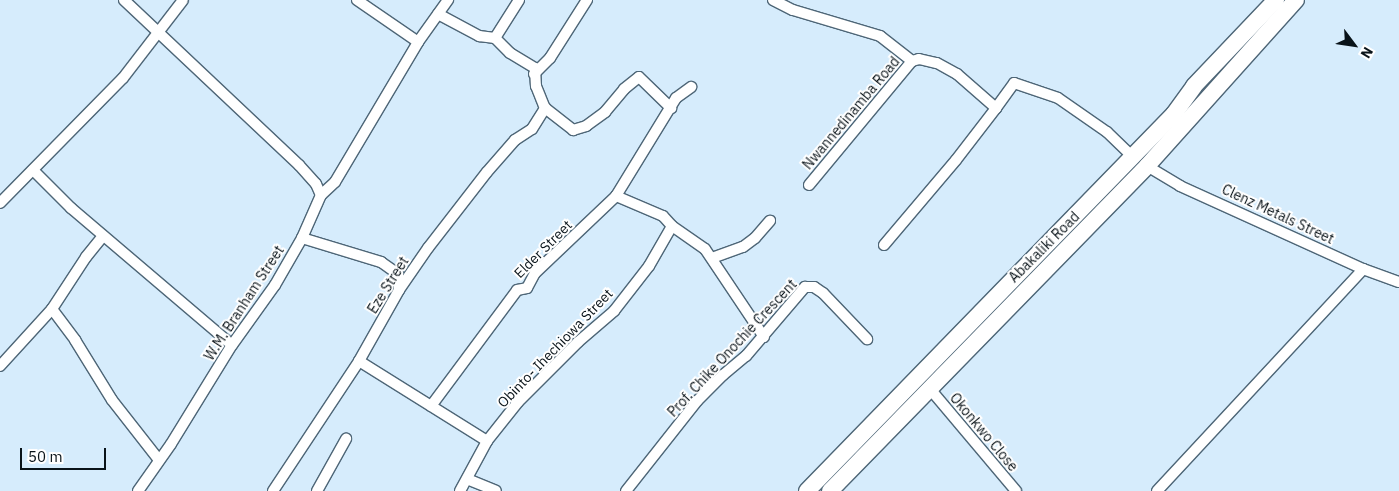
<!DOCTYPE html>
<style>
body{margin:0}
#map{position:relative;width:1399px;height:491px;overflow:hidden;background:#d6ecfc;font-family:"IBM Plex Sans",sans-serif}
div>[style]{position:absolute}
.roads{filter:drop-shadow(1px 0 #4e6677) drop-shadow(-1px 0 #4e6677) drop-shadow(0 1px #4e6677) drop-shadow(0 -1px #4e6677)}
.minor>*{height:10px;margin:-5px;padding:0 5px;transform-origin:5px;border-radius:5px;background:#fff}
.trunk>*{height:16px;margin:-8px;padding:0 8px;transform-origin:8px;border-radius:8px;background:#fff}
span{translate:-50% -50%;white-space:nowrap;text-align:center;line-height:1.15;-webkit-text-stroke:4px #fff;paint-order:stroke}
.street-label{font-size:14px;color:#091319}
.north{position:absolute;left:1329px;top:20px;width:50px;height:50px;-webkit-text-stroke:4px #fff;paint-order:stroke;rotate:121deg;font-size:14px;font-weight:700;line-height:20px;text-align:center;color:#091319}
.north::after{content:'';display:block;margin:auto;width:18px;height:22px;background:#091319;clip-path:polygon(50% 0,100% 100%,50% 72%,0 100%)}
.scale{position:absolute;left:20px;top:448px;width:86px;height:22px;box-sizing:border-box;border:2px solid #091319;border-top:0;padding-left:6px;font-size:15px;line-height:18px;white-space:nowrap;color:#091319;-webkit-text-stroke:4px #fff;paint-order:stroke}
</style>
<div id="map">
<div class="roads">
<div class="minor">
<i style="left:124px;top:0;width:241px;rotate:43.3deg"></i>
<i style="left:299px;top:165px;width:25px;rotate:48deg"></i>
<i style="left:316px;top:184px;width:12px;rotate:66deg"></i>
<i style="left:357px;top:0;width:74px;rotate:34.5deg"></i>
<i style="left:773px;top:0;width:22px;rotate:27deg"></i>
<i style="left:793px;top:10px;width:91px;rotate:16.6deg"></i>
<i style="left:880px;top:36px;width:41px;rotate:38deg"></i>
<i style="left:438px;top:14px;width:47px;rotate:28.2deg"></i>
<i style="left:479px;top:36px;width:16px;rotate:7deg"></i>
<i style="left:495px;top:38px;width:21px;rotate:45deg"></i>
<i style="left:510px;top:53px;width:29px;rotate:31deg"></i>
<i style="left:535px;top:68px;width:18px;rotate:87deg"></i>
<i style="left:536px;top:86px;width:24px;rotate:68deg"></i>
<i style="left:545px;top:108px;width:36px;rotate:38deg"></i>
<i style="left:573px;top:130px;width:14px;rotate:-17deg"></i>
<i style="left:586px;top:126px;width:24px;rotate:-36deg"></i>
<i style="left:605px;top:112px;width:30px;rotate:-50deg"></i>
<i style="left:624px;top:89px;width:19px;rotate:-39deg"></i>
<i style="left:639px;top:77px;width:45px;rotate:44.1deg"></i>
<i style="left:495px;top:38px;width:45px;rotate:-57.7deg"></i>
<i style="left:534px;top:74px;width:23px;rotate:-45deg"></i>
<i style="left:550px;top:58px;width:69px;rotate:-57.5deg"></i>
<i style="left:1147px;top:166px;width:39px;rotate:31deg"></i>
<i style="left:1180px;top:186px;width:201px;rotate:24.4deg"></i>
<i style="left:1363px;top:269px;width:38px;rotate:20deg"></i>
<i style="left:33px;top:170px;width:54px;rotate:45deg"></i>
<i style="left:71px;top:208px;width:211px;rotate:40.4deg"></i>
<i style="left:809px;top:185px;width:161px;rotate:-50.3deg"></i>
<i style="left:912px;top:61px;width:7px;rotate:-16deg"></i>
<i style="left:919px;top:59px;width:18px;rotate:13deg"></i>
<i style="left:937px;top:63px;width:23px;rotate:29deg"></i>
<i style="left:957px;top:74px;width:52px;rotate:41.1deg"></i>
<i style="left:996px;top:108px;width:31px;rotate:-54deg"></i>
<i style="left:1014px;top:83px;width:46px;rotate:18.8deg"></i>
<i style="left:1058px;top:98px;width:60px;rotate:34.8deg"></i>
<i style="left:1107px;top:132px;width:36px;rotate:44deg"></i>
<i style="left:616px;top:196px;width:51px;rotate:23.1deg"></i>
<i style="left:663px;top:216px;width:13px;rotate:48deg"></i>
<i style="left:672px;top:226px;width:40px;rotate:34.9deg"></i>
<i style="left:705px;top:249px;width:106px;rotate:56.2deg"></i>
<i style="left:0;top:203px;width:175px;rotate:-45.5deg"></i>
<i style="left:123px;top:78px;width:98px;rotate:-52.4deg"></i>
<i style="left:302px;top:238px;width:83px;rotate:16.9deg"></i>
<i style="left:381px;top:262px;width:21px;rotate:35deg"></i>
<i style="left:398px;top:274px;width:16px;rotate:86deg"></i>
<i style="left:884px;top:245px;width:111px;rotate:-49.7deg"></i>
<i style="left:956px;top:160px;width:66px;rotate:-52.4deg"></i>
<i style="left:712px;top:258px;width:33px;rotate:-20deg"></i>
<i style="left:743px;top:247px;width:15px;rotate:-37deg"></i>
<i style="left:755px;top:238px;width:23px;rotate:-49deg"></i>
<i style="left:52px;top:309px;width:62px;rotate:-56.8deg"></i>
<i style="left:86px;top:257px;width:27px;rotate:-51deg"></i>
<i style="left:359px;top:361px;width:151px;rotate:32deg"></i>
<i style="left:0;top:366px;width:77px;rotate:-47.6deg"></i>
<i style="left:52px;top:309px;width:39px;rotate:53deg"></i>
<i style="left:75px;top:340px;width:70px;rotate:58.3deg"></i>
<i style="left:112px;top:400px;width:76px;rotate:51.9deg"></i>
<i style="left:931px;top:390px;width:132px;rotate:49.9deg"></i>
<i style="left:431px;top:406px;width:144px;rotate:-53.4deg"></i>
<i style="left:517px;top:290px;width:10px;rotate:-11deg"></i>
<i style="left:527px;top:288px;width:17px;rotate:-62deg"></i>
<i style="left:535px;top:273px;width:112px;rotate:-43.5deg"></i>
<i style="left:616px;top:196px;width:115px;rotate:-58.5deg"></i>
<i style="left:676px;top:98px;width:19px;rotate:-36deg"></i>
<i style="left:467px;top:479px;width:31px;rotate:22deg"></i>
<i style="left:138px;top:491px;width:57px;rotate:-54.9deg"></i>
<i style="left:171px;top:444px;width:116px;rotate:-58.4deg"></i>
<i style="left:232px;top:345px;width:74px;rotate:-54.4deg"></i>
<i style="left:275px;top:285px;width:54px;rotate:-60.1deg"></i>
<i style="left:302px;top:238px;width:47px;rotate:-66.2deg"></i>
<i style="left:321px;top:195px;width:19px;rotate:-43deg"></i>
<i style="left:335px;top:182px;width:163px;rotate:-59.3deg"></i>
<i style="left:418px;top:42px;width:52px;rotate:-54.5deg"></i>
<i style="left:273px;top:491px;width:156px;rotate:-56.5deg"></i>
<i style="left:359px;top:361px;width:81px;rotate:-60.6deg"></i>
<i style="left:399px;top:290px;width:51px;rotate:-55.4deg"></i>
<i style="left:428px;top:248px;width:96px;rotate:-52.2deg"></i>
<i style="left:487px;top:172px;width:43px;rotate:-48.8deg"></i>
<i style="left:515px;top:140px;width:20px;rotate:-33deg"></i>
<i style="left:532px;top:129px;width:25px;rotate:-58deg"></i>
<i style="left:317px;top:491px;width:60px;rotate:-60.9deg"></i>
<i style="left:460px;top:491px;width:57px;rotate:-61.6deg"></i>
<i style="left:487px;top:441px;width:50px;rotate:-51.5deg"></i>
<i style="left:518px;top:402px;width:85px;rotate:-45deg"></i>
<i style="left:578px;top:342px;width:48px;rotate:-40.7deg"></i>
<i style="left:614px;top:311px;width:57px;rotate:-52.1deg"></i>
<i style="left:649px;top:266px;width:46px;rotate:-60.1deg"></i>
<i style="left:626px;top:491px;width:115px;rotate:-51.7deg"></i>
<i style="left:697px;top:401px;width:37px;rotate:-45deg"></i>
<i style="left:723px;top:375px;width:30px;rotate:-40deg"></i>
<i style="left:746px;top:356px;width:91px;rotate:-49.5deg"></i>
<i style="left:805px;top:287px;width:9px"></i>
<i style="left:814px;top:287px;width:11px;rotate:34deg"></i>
<i style="left:823px;top:293px;width:64px;rotate:46.3deg"></i>
<i style="left:1157px;top:491px;width:303px;rotate:-47.1deg"></i>
</div>
<div class="trunk">
<i style="left:807px;top:491px;width:526px;rotate:-45.77deg"></i>
<i style="left:1174px;top:114px;width:34px;rotate:-54deg"></i>
<i style="left:1194px;top:86px;width:119px;rotate:-46.4deg"></i>
<i style="left:830px;top:491px;width:454px;rotate:-45.7deg"></i>
<i style="left:1147px;top:166px;width:223px;rotate:-48.1deg"></i>
</div>
</div>
<div class="street-label">
<span style="left:851px;top:113px;rotate:-50deg">Nwannedinamba Road</span>
<span style="left:1278px;top:214px;rotate:25deg">Clenz Metals Street</span>
<span style="left:1044px;top:247px;rotate:-45deg">Abakaliki Road</span>
<span style="left:543px;top:249px;rotate:-45deg">Elder Street</span>
<span style="left:388px;top:285px;rotate:-58deg">Eze Street</span>
<span style="left:244px;top:303px;rotate:-57deg">W.M. Branham Street</span>
<span style="left:555px;top:348px;rotate:-46deg">Obinto- Ihechiowa Street</span>
<span style="left:732px;top:348px;rotate:-47deg">Prof. Chike Onochie Crescent</span>
<span style="left:984px;top:432px;rotate:50deg">Okonkwo Close</span>
</div>
<div class="north">N</div>
<div class="scale">50 m</div>
</div>
